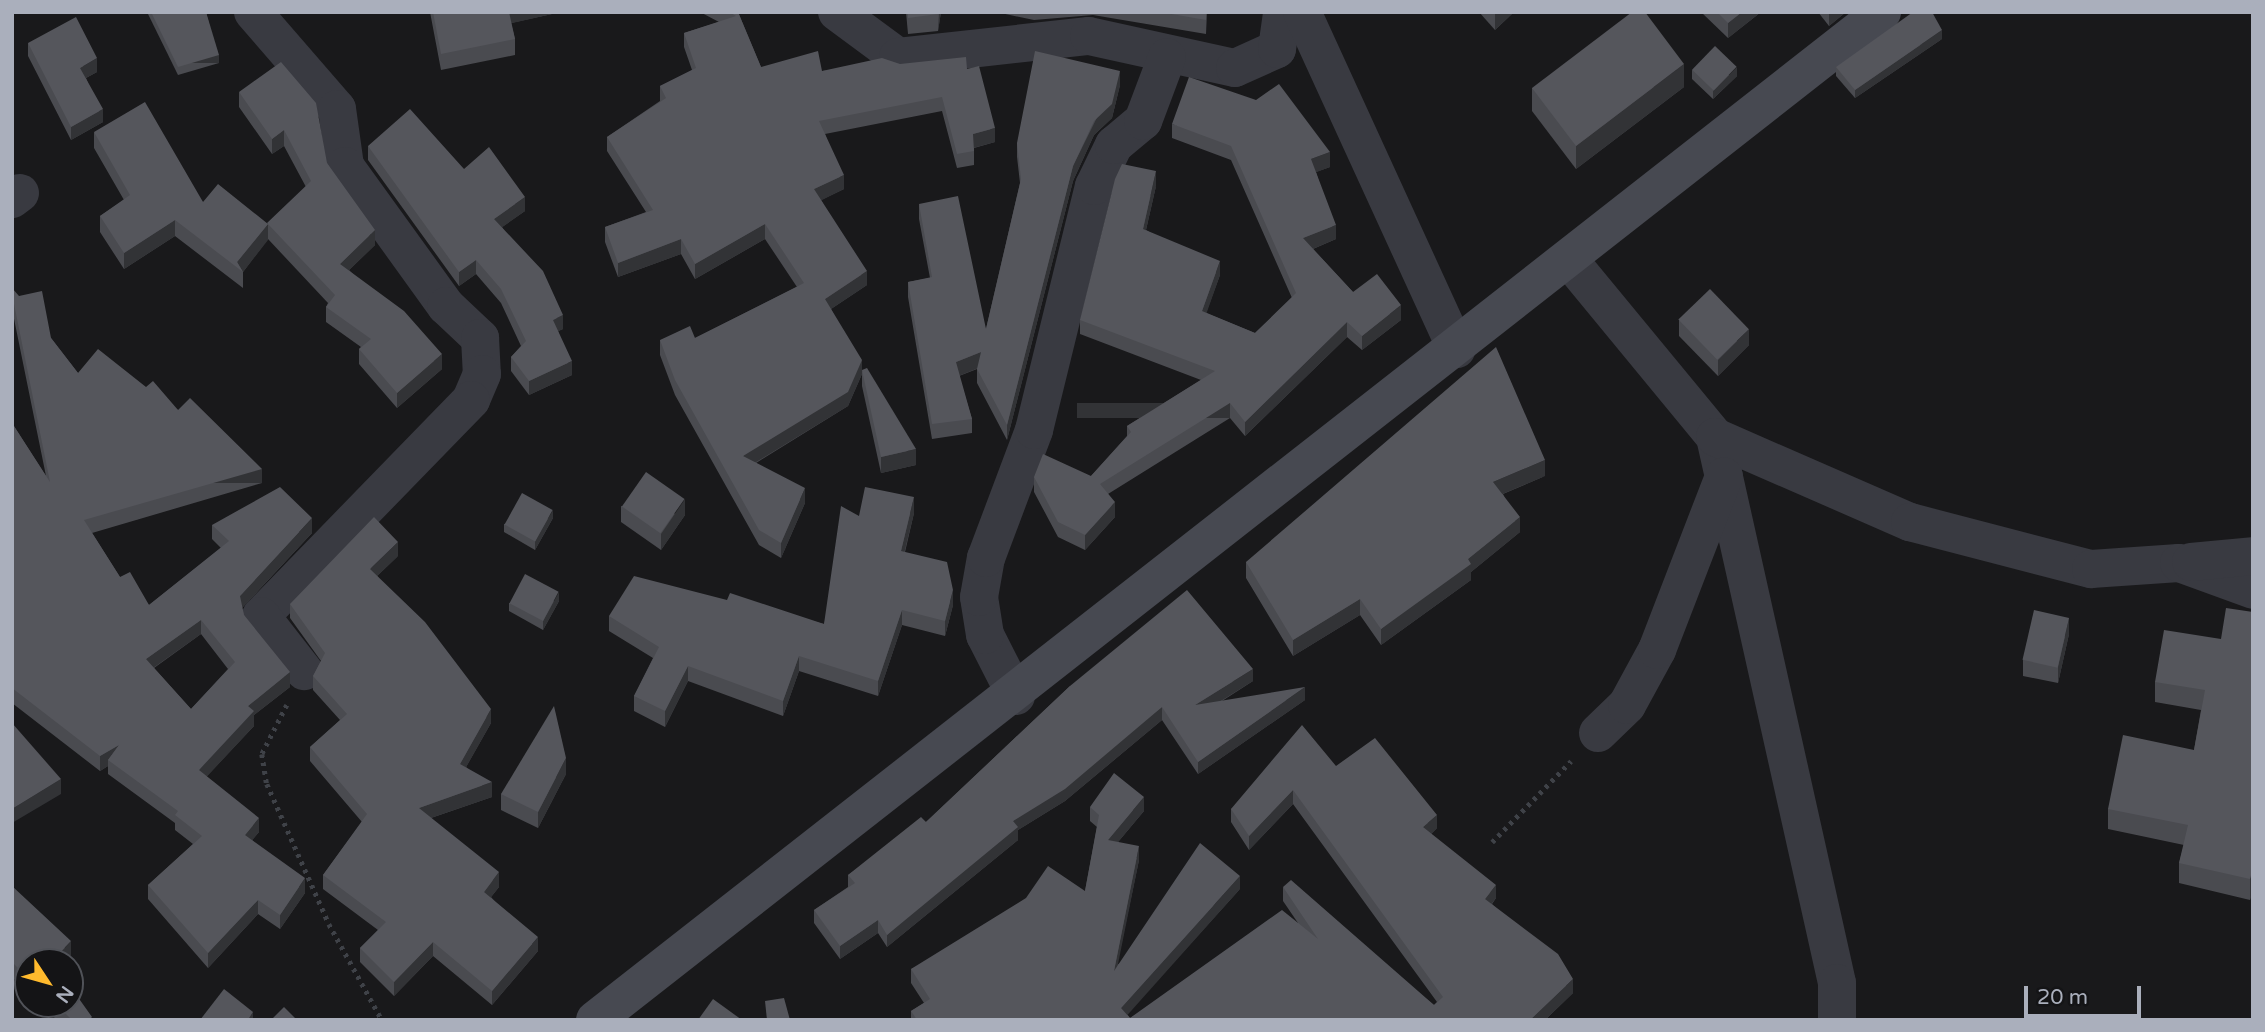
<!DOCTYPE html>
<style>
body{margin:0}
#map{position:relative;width:2265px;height:1032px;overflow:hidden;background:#19191b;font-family:"Varela Round",sans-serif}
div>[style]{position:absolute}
.path>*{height:4.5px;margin-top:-2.25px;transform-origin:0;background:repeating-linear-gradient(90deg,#3f4248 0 3.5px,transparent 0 8.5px)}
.street>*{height:38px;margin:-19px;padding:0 19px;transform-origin:19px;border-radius:19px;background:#393a41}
.secondary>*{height:38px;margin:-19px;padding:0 19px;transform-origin:19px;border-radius:19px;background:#474951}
.wall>*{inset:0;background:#4a4b50}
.shaded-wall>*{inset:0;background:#323336;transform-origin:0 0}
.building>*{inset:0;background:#55565c;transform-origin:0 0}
span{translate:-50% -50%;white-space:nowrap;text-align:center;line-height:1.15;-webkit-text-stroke:5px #141416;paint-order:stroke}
.frame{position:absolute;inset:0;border:14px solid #aaafbc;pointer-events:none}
.north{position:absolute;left:14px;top:948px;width:70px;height:70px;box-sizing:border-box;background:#141416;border:2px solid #505258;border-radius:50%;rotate:126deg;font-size:19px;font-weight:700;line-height:28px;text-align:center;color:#aaafbc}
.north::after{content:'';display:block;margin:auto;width:24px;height:32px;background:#ffba2d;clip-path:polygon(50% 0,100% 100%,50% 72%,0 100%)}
.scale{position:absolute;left:2024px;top:986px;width:117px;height:32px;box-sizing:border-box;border:4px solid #aaafbc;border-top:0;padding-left:9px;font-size:21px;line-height:24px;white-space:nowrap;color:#aaafbc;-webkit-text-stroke:5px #141416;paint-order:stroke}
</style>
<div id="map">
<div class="path">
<i style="left:287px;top:705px;width:55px;rotate:117deg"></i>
<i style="left:262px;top:754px;width:30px;rotate:81deg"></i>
<i style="left:267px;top:784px;width:153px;rotate:66.1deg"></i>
<i style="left:329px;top:924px;width:110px;rotate:61.1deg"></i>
<i style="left:1492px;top:842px;width:113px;rotate:-45.7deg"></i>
</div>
<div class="street">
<i style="left:253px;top:12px;width:128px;rotate:49.1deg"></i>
<i style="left:337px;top:109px;width:58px;rotate:82deg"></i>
<i style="left:345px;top:166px;width:173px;rotate:54.2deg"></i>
<i style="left:446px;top:306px;width:47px;rotate:43.3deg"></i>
<i style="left:480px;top:338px;width:36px;rotate:87deg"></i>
<i style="left:482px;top:374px;width:28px;rotate:113deg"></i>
<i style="left:471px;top:400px;width:301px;rotate:134.2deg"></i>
<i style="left:261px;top:616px;width:70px;rotate:52deg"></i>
<i style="left:837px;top:12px;width:76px;rotate:36.4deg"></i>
<i style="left:898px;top:57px;width:192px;rotate:-6.3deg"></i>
<i style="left:1089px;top:36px;width:149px;rotate:12.4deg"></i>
<i style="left:1235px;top:68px;width:46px;rotate:-24.3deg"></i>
<i style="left:1277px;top:49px;width:37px;rotate:-82deg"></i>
<i style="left:1302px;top:12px;width:371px;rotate:65.4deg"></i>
<i style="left:12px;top:199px;width:10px;rotate:-37deg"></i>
<i style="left:1570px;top:261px;width:228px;rotate:50.5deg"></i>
<i style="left:1715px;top:437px;width:559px;rotate:77.4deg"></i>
<i style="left:1837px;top:983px;width:37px;rotate:90deg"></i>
<i style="left:1715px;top:437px;width:213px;rotate:23.6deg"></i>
<i style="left:1910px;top:522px;width:187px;rotate:14.6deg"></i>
<i style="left:2091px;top:569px;width:88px;rotate:-3.9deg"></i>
<i style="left:2179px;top:563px;width:79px;rotate:20deg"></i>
<i style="left:2191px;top:562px;width:62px;rotate:-5.5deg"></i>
<i style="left:1016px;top:696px;width:68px;rotate:-116.9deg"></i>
<i style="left:985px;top:635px;width:38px;rotate:-99deg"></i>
<i style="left:979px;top:597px;width:40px;rotate:-80deg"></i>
<i style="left:986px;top:558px;width:137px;rotate:-69.4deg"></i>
<i style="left:1034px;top:430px;width:251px;rotate:-76.2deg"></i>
<i style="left:1094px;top:186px;width:46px;rotate:-64deg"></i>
<i style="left:1114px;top:145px;width:38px;rotate:-40deg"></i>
<i style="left:1143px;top:121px;width:68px;rotate:-69.4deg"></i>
<i style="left:1598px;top:733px;width:40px;rotate:-44deg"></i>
<i style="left:1627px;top:705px;width:63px;rotate:-61.4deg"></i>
<i style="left:1657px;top:650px;width:186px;rotate:-68.9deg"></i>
</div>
<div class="secondary">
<i style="left:595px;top:1020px;width:1635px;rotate:-38.07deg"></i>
</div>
<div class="wall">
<i style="clip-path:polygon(147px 12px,206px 12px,219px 63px,178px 75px)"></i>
<i style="clip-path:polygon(430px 12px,561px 12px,511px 23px,515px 39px,515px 55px,441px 70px)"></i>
<i style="clip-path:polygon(700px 12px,738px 12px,761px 67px,822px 71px,900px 64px,967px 69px,995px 142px,974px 148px,974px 165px,957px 168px,942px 111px,825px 134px,844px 189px,821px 200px,867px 285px,831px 309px,862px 374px,848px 406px,756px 463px,805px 503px,781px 558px,759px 545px,675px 395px,660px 355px,660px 340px,695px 338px,797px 287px,765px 239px,695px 279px,681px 254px,618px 277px,605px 242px,605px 227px,646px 212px,607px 151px,607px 137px,660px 101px,660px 86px,692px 70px,684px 47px,684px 33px,719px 22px)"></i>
<i style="clip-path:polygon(906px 12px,941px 12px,938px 31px,908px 34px)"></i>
<i style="clip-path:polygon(996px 12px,1207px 12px,1206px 34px,1093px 15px,1034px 20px)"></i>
<i style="clip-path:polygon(1479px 12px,1514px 12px,1495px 30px)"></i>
<i style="clip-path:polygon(1701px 12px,1761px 12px,1728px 38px)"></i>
<i style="clip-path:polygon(1818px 12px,1846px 12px,1829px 26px)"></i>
<i style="clip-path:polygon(1942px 39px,1855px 98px,1836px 76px,1836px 67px)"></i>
<i style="clip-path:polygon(28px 43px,97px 72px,86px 78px,103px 122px,71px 140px,28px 56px)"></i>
<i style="clip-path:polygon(1692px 70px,1737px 76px,1713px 99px,1692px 79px)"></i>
<i style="clip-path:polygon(1120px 85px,1112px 118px,1094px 135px,1073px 181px,1007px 440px,977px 383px,977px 369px,959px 376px,972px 419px,972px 433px,932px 439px,908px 297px,908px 282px,930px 278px,919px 219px,919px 204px,986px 329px,1020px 183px,1017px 157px,1017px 143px)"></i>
<i style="clip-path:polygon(1684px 87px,1576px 169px,1532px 111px,1532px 88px)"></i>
<i style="clip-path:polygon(239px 92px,327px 163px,375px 245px,349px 270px,442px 369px,397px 408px,359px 364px,359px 349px,361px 347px,326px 322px,326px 307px,328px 303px,268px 239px,243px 272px,243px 288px,175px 236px,124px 269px,100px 232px,100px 216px,124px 200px,94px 148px,94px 132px,203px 202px,267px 224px,306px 187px,284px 146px,272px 154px,239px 107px)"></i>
<i style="clip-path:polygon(1172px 124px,1330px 167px,1316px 172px,1336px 239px,1313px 249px,1353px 292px,1401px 320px,1362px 350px,1347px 337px,1245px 436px,1230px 418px,1108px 494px,1115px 517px,1085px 550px,1058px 537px,1034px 492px,1034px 477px,1091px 476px,1127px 436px,1127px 426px,1201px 380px,1080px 334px,1080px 320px,1156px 186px,1146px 230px,1220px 275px,1206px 313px,1255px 333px,1292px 298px,1231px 160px,1172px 138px)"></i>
<i style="clip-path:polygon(368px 146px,464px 169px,525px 211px,502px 227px,563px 329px,558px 331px,572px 375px,529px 395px,511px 371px,511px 357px,521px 346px,501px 303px,476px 274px,459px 286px,368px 160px)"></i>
<i style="clip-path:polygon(evenodd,12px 294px,51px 338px,78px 373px,146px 387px,178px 410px,262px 483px,92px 533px,120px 577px,149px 605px,221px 548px,212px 539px,212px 525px,312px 533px,242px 608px,244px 615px,290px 687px,254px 715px,254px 726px,206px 777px,259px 832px,252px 840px,305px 893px,280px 929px,258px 914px,208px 968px,148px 899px,148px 885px,193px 844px,175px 830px,175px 823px,108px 774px,108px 766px,100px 771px,12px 703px,12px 423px,46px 476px,12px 309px,12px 294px,201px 634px,228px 669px,191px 709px,154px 668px,201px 634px)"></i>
<i style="clip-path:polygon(1679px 320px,1749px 345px,1718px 376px,1679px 336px)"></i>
<i style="clip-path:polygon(862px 370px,916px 465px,881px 473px,862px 386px)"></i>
<i style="clip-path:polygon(1545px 476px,1503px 494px,1520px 532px,1471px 572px,1471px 580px,1381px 645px,1360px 615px,1293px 656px,1246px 578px,1246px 562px)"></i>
<i style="clip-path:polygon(621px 506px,685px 515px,661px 550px,621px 522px)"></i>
<i style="clip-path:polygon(914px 513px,905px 552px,953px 605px,945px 636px,902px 625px,878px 696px,799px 671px,783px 716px,688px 681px,665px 727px,634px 711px,634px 696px,653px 658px,609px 631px,609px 616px,727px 600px,824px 624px,859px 516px)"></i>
<i style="clip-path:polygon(553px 518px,535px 550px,504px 532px,504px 524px)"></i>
<i style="clip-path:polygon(398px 556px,377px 576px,491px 723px,466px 767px,492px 797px,431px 818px,499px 887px,491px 897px,538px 951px,492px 1005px,433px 956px,394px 996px,360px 962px,360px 948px,378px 930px,323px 889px,323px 875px,362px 822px,310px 761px,310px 747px,340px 720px,313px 690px,313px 676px,321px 661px,290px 618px,290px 604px)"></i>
<i style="clip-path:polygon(559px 601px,543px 630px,509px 611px,509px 603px)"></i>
<i style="clip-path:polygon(2253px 612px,2253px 888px,2250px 900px,2179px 883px,2179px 863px,2184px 845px,2108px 829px,2108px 809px,2194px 750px,2201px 710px,2155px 702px,2155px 682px,2221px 639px)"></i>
<i style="clip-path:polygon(2069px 634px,2058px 683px,2023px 676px,2023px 660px)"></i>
<i style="clip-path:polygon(1253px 681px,1222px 701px,1305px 700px,1198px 774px,1162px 720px,1065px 801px,1018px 830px,1018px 840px,887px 947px,878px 933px,840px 959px,814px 923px,814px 910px,848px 887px,848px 875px,926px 822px,1070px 686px)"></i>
<i style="clip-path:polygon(1336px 766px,1437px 828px,1431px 834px,1496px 898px,1492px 904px,1573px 993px,1545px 1020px,911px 1020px,911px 1011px,924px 1003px,911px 983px,911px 969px,1085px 891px,1097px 827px,1090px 821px,1090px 807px,1144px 811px,1118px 842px,1139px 860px,1117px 965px,1240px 889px,1127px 1014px,1130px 1018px,1298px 923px,1283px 901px,1283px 887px,1434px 1005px,1437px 1002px,1293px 804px,1249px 850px,1231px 822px,1231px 809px)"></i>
<i style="clip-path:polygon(566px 774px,538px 828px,501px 810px,501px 794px)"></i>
<i style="clip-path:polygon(12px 886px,71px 955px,28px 962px,28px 992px,12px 977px)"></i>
<i style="clip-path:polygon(40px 1004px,70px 1004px,92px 1020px,57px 1020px)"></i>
</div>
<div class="shaded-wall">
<i style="clip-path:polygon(508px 12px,561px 12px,508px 24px)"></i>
<i style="clip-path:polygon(939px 12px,941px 12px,938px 31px)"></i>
<i style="clip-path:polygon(1495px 12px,1514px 12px,1495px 30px)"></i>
<i style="clip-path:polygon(1742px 12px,1761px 12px,1728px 38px,1728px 23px)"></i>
<i style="clip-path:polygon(1829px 12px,1846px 12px,1829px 26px)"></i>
<i style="clip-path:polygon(1942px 30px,1942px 39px,1855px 98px,1855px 90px)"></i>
<i style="left:219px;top:55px;width:8px;height:43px;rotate:90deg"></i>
<i style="clip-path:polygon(97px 58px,97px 72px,80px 81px,80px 68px)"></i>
<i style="clip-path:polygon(1684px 64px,1684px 87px,1576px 169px,1576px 146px)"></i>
<i style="clip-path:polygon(1737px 67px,1737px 76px,1713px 99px,1713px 91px)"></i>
<i style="clip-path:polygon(1120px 71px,1120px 85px,1112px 118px,1094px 135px,1073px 181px,1007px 440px,1007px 425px,1073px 166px)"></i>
<i style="clip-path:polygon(103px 109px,103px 122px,71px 140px,71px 127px)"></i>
<i style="clip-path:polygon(995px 128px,995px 142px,973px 148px,973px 134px)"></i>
<i style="clip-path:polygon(284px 130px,284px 146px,272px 154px,272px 139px)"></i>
<i style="clip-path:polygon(1330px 152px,1330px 167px,1311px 174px,1311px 159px)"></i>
<i style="clip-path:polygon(1156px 171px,1156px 186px,1143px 243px,1143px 229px)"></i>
<i style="clip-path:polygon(844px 175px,844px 189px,814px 204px,814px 189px)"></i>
<i style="clip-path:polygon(525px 197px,525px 211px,494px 233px,494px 219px)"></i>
<i style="clip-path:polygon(175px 220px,175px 236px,124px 269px,124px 253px)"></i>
<i style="clip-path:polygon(268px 224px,268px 240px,243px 272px,237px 262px)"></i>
<i style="clip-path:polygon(765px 224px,765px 239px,695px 279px,695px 264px)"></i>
<i style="clip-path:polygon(1336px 225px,1336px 239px,1303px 253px,1303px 238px)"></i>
<i style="clip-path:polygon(375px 230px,375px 245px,340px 279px,340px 264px)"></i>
<i style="clip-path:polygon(681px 239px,681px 254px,618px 277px,618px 263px)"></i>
<i style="clip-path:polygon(476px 260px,476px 274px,459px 286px,459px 272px)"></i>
<i style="clip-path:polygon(1220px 261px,1220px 275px,1202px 326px,1202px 311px)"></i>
<i style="clip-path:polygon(867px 271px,867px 285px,825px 313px,825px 299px)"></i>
<i style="clip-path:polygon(1401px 305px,1401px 320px,1362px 350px,1362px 336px)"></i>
<i style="clip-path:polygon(563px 315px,563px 329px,553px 334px,553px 320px)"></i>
<i style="clip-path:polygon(1347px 322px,1347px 337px,1245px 436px,1245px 422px)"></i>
<i style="clip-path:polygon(1749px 329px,1749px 345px,1718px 376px,1718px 360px)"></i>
<i style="clip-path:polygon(981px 352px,981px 367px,956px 377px,956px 362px)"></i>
<i style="clip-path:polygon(442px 354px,442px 369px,397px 408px,397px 393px)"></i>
<i style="clip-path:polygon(862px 360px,862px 374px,848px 406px,743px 470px,743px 456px)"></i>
<i style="clip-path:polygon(572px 361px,572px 375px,529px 395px,529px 381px)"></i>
<i style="left:1230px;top:403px;width:15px;height:153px;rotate:90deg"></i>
<i style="clip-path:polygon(916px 449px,916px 465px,881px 473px,881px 457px)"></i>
<i style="clip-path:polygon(1545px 460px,1545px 476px,1493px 498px,1493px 482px)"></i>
<i style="left:262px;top:469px;width:14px;height:185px;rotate:90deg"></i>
<i style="clip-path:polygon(805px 488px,805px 503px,781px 558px,781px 543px)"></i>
<i style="clip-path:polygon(914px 497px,914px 513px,901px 566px,901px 551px)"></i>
<i style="clip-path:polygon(685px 499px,685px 515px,661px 550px,661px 534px)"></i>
<i style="clip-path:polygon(1115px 502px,1115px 517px,1085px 550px,1085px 535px)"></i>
<i style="clip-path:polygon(553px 510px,553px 518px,535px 550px,535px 541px)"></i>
<i style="clip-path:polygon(1520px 517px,1520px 532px,1471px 572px,1471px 580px,1381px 645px,1381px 629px)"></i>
<i style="clip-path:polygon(312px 518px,312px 533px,240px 610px,240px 596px)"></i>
<i style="clip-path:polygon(398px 542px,398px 556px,370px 583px,370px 569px)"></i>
<i style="clip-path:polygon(953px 590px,953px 605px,945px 636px,945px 621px)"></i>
<i style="clip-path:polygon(559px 592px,559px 601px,543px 630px,543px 621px)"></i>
<i style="clip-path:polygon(1360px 599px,1360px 615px,1293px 656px,1293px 640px)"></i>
<i style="clip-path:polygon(902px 610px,902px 625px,878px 696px,878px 681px)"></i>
<i style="clip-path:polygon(2069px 618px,2069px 634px,2058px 683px,2058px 667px)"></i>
<i style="clip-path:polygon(201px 620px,201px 634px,146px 673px,146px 659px)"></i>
<i style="clip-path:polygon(799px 656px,799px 671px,783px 716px,783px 701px)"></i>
<i style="clip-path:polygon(688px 666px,688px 681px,665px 727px,665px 711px)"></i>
<i style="clip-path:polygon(1253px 669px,1253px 681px,1195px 717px,1195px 705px)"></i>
<i style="clip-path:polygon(290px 672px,290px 687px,254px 715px,254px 726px,199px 785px,199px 770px,248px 706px)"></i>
<i style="clip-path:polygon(1305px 687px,1305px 700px,1198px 774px,1198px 762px)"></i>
<i style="clip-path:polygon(1162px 707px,1162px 720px,1065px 801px,1018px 830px,1018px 840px,887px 947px,887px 935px,1013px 821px)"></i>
<i style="clip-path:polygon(491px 709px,491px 723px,460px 778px,460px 764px)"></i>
<i style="clip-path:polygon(119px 745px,108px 760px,108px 766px,100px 771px,100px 756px)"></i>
<i style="clip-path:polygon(566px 758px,566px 774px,538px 828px,538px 812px)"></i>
<i style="clip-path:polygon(61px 779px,61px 794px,12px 823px,12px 809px)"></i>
<i style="clip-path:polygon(492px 782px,492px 797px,419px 822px,419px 808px)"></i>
<i style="clip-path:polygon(1293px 790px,1293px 804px,1249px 850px,1249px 836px)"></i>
<i style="clip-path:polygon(1144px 797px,1144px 811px,1108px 854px,1108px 840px)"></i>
<i style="clip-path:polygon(1437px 815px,1437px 828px,1423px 841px,1423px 827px)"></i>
<i style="clip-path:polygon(259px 818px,259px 832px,245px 849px,245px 835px)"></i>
<i style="clip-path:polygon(1139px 846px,1139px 860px,1114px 984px,1114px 971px)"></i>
<i style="clip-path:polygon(2253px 867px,2253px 888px,2250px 900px,2250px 879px)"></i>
<i style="clip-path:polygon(499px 872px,499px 887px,484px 906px,484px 892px)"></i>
<i style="clip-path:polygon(1240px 876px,1240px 889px,1123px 1020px,1121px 1008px)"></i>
<i style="clip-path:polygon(305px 878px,305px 893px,280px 929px,280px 915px)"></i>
<i style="clip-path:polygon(1496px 885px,1496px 898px,1485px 912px,1485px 899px)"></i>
<i style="clip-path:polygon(258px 900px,258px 914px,208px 968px,208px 953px)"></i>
<i style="clip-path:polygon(878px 920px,878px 933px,840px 959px,840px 946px)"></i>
<i style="clip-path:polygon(538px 937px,538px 951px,492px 1005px,492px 991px)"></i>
<i style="clip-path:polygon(71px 941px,71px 955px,65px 962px,52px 962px)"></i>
<i style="clip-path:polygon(433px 942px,433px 956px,394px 996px,394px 982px)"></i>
<i style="clip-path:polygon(1573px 979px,1573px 993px,1545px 1020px,1530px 1020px)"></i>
<i style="clip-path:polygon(253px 1012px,253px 1020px,248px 1020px)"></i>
</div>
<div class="building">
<i style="clip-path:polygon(151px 12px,206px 12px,219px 55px,178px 67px)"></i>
<i style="clip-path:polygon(433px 12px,509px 12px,515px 39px,441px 54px)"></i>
<i style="clip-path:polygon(729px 12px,738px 12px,761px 67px,818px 51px,822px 71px,882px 58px,900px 64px,966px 57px,967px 69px,979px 66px,995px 128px,973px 134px,974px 151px,957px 154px,942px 97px,819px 121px,844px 175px,814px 189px,867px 271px,825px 299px,862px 360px,848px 392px,743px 456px,805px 488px,781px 543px,759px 530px,675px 380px,660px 340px,690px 326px,695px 338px,804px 283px,765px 224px,695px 264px,681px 239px,618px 263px,605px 227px,653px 210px,607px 137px,666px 98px,660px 86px,696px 68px,684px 33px,736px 16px)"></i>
<i style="clip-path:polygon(908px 12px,939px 12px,938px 14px,908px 18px)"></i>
<i style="clip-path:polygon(1160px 12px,1206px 12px,1206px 20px)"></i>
<i style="clip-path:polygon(1632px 12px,1645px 12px,1684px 64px,1576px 146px,1532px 88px)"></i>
<i style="clip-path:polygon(1717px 12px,1742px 12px,1728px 23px)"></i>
<i style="clip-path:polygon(1913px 12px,1932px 12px,1942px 30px,1855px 90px,1836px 67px)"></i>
<i style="clip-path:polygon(76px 17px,97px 58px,80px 68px,103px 109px,71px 127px,28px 43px)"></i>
<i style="left:1715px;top:46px;width:30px;height:33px;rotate:44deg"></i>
<i style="clip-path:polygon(1035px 51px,1120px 71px,1112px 104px,1094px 121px,1073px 166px,1007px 425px,977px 369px,981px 352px,956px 362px,972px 419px,932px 424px,908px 282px,932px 277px,919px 204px,958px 196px,986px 329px,1021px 179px,1017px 143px)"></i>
<i style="clip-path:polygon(281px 62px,316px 103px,327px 163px,375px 230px,340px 264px,404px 311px,442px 354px,397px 393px,359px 349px,371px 339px,326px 307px,335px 295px,267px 223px,311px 181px,284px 130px,272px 139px,239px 92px)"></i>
<i style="clip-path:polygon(1189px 77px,1256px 100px,1279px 84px,1330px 152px,1311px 159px,1336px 225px,1303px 238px,1353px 292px,1377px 274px,1401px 305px,1362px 336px,1347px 322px,1245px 422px,1230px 403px,1100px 484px,1115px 502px,1085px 535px,1058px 522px,1034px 477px,1043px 454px,1091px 476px,1131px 432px,1127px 426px,1215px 371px,1080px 320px,1115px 179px,1122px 164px,1156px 171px,1143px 229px,1220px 261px,1202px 311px,1255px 333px,1296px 293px,1231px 146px,1172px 124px)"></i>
<i style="clip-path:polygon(145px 102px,203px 202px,218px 184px,268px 224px,237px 262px,243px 272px,175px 220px,124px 253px,100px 216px,130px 195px,94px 132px)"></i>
<i style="clip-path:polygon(410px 109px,464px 169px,489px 147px,525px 197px,494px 219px,543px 271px,563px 315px,553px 320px,572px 361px,529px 381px,511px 357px,526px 341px,501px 289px,476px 260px,459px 272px,368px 146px)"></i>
<i style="clip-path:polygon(evenodd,12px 288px,19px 296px,42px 291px,51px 338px,78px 373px,98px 349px,146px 387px,153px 381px,178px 410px,190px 398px,262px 469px,84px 520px,120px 577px,130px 572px,149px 605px,229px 541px,212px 525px,280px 487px,312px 518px,240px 596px,244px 615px,290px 672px,248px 706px,254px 711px,199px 770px,259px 818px,245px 835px,305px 878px,280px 915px,258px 900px,208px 953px,148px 885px,202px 836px,175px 815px,178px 811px,108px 760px,119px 745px,100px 756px,12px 688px,12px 423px,50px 482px,12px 294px,12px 288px,201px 620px,235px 662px,191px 709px,146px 659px,201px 620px)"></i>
<i style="left:1710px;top:289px;width:56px;height:44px;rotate:46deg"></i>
<i style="clip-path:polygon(1496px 347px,1545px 460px,1493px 482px,1520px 517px,1468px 559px,1471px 564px,1381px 629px,1360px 599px,1293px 640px,1246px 562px)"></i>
<i style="clip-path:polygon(867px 368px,916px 449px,881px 457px,862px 370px)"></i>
<i style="left:646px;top:472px;width:47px;height:42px;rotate:35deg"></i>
<i style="clip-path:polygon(865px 487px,914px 497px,901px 551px,947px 562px,953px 590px,945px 621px,902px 610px,878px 681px,799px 656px,783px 701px,688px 666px,665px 711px,634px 696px,659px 647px,609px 616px,634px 576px,727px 600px,730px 593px,824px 624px,841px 506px,859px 516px)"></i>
<i style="left:522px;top:493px;width:35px;height:36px;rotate:29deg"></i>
<i style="clip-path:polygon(374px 517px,398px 542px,370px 569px,425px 622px,491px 709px,460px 764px,492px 782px,419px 808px,499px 872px,484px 892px,538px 937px,492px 991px,433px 942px,394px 982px,360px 948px,386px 922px,323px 875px,367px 814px,310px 747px,347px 714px,313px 676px,325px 653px,290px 604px)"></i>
<i style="left:525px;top:574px;width:38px;height:33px;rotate:28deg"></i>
<i style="clip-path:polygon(1187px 590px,1253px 669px,1195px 705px,1305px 687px,1198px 762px,1162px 707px,1065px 789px,1013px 821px,1018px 827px,887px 935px,878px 920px,840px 946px,814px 910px,855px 883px,848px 875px,921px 817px,926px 822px,1070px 686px)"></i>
<i style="clip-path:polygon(2226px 608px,2253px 612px,2253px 867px,2250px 879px,2179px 863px,2188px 825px,2108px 809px,2123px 735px,2194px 750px,2205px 690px,2155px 682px,2164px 630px,2221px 639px)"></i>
<i style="left:2034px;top:610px;width:36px;height:51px;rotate:13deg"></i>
<i style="clip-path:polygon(554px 706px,566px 758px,538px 812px,501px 794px)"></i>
<i style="clip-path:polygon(12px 723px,61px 779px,12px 809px)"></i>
<i style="clip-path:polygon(1302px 725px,1336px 766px,1375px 738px,1437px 815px,1423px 827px,1496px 885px,1485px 899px,1558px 954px,1573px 979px,1530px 1020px,917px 1020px,911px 1011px,930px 999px,911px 969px,1026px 898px,1048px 866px,1085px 891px,1099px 815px,1090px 807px,1114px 773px,1144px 797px,1108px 840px,1139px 846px,1114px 971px,1200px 843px,1240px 876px,1121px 1008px,1130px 1018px,1282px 910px,1318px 939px,1283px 887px,1291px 880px,1434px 1005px,1443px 997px,1293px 790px,1249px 836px,1231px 809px)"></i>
<i style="clip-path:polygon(12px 886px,71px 941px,52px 961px,53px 962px,28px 962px,28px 978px,12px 962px)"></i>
<i style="clip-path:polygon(70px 986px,92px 1017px,89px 1020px,72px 1020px,56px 1004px,70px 1004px)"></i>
<i style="clip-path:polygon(224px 989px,253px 1012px,248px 1020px,200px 1020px)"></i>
<i style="clip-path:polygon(784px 998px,790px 1020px,767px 1020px,765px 1001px)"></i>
<i style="clip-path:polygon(713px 999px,742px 1020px,698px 1020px)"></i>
<i style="clip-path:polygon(284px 1007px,297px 1020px,271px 1020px)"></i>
</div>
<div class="frame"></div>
<div class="north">N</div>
<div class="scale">20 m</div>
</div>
